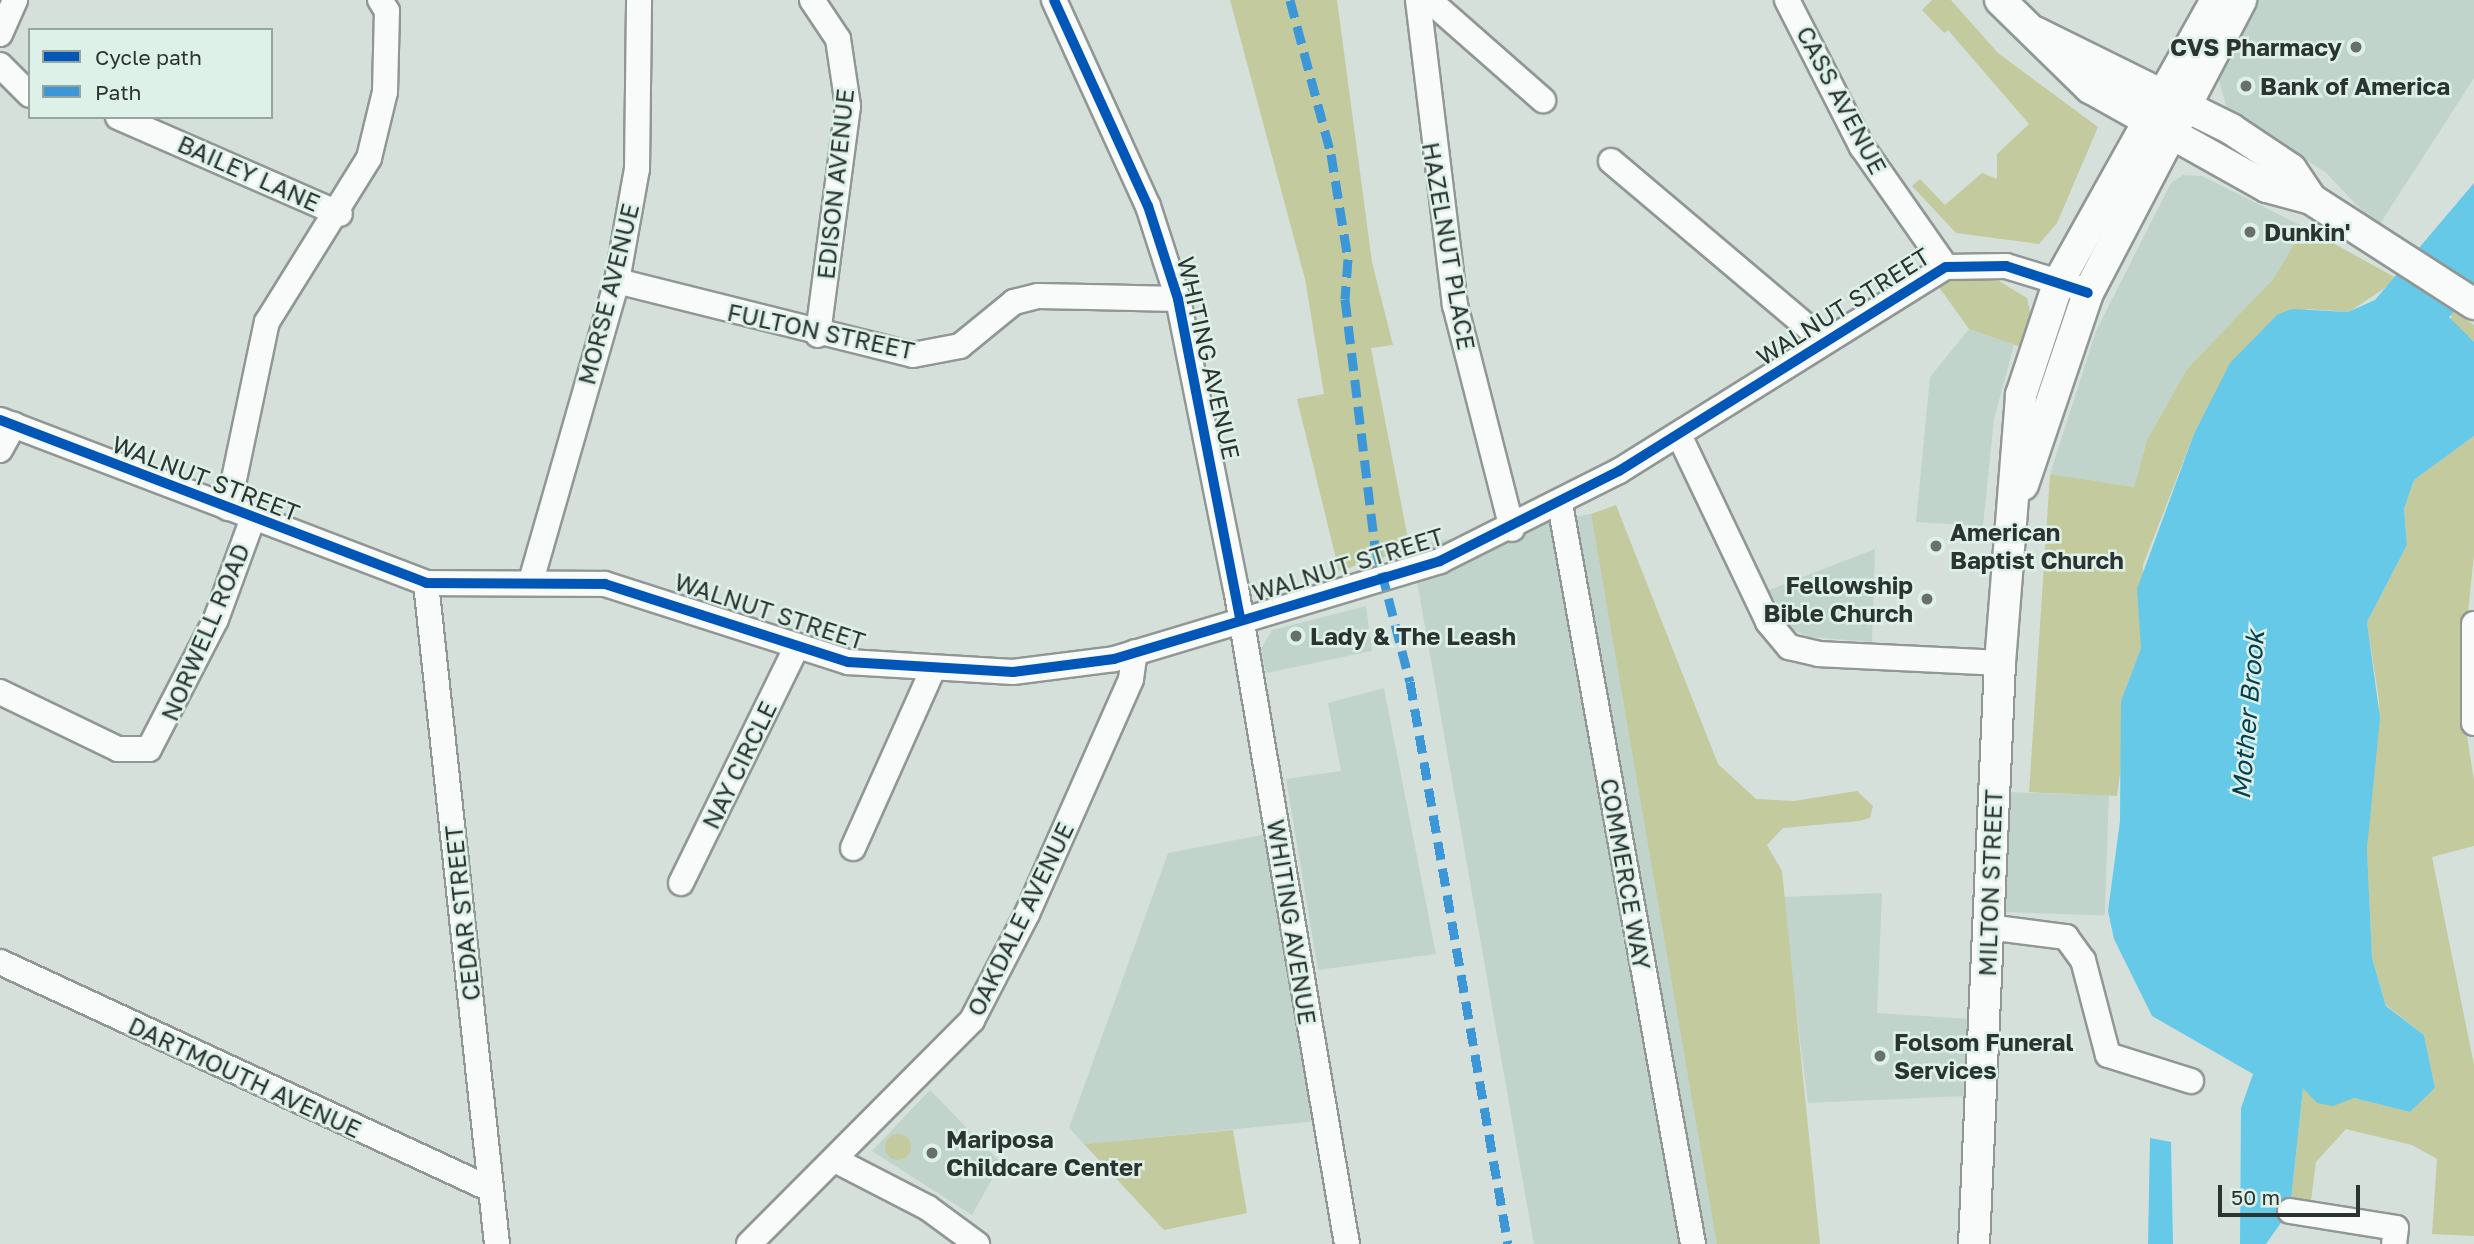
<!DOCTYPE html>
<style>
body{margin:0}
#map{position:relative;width:2474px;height:1244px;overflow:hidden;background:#d5e0db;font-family:"Golos Text",sans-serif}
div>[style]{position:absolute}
.built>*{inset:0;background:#c1d4cc;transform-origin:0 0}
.green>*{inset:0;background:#c2ca9e}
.round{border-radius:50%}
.water>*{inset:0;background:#66c9e8}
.roads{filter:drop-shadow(2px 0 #909794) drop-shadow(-2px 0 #909794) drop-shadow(0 2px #909794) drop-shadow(0 -2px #909794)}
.minor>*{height:24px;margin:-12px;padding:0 12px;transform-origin:12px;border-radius:12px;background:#f9fafa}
.major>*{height:30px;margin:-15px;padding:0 15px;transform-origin:15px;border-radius:15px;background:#f9fafa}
.quiet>*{height:9px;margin-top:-4.5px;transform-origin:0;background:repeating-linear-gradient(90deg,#3c97d8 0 18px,transparent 0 27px)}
.cycleway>*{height:10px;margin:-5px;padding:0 5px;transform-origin:5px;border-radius:5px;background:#0057b8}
.dots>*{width:19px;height:19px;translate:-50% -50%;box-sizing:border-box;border:4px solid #def1e9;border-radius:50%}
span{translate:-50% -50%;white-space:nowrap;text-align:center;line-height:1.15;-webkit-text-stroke:5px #def1e9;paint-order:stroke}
.poi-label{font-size:24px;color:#2c3431;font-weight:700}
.right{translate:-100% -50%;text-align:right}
.left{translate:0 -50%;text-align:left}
.street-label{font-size:24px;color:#2c3431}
.water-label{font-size:26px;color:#033f52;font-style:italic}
.legend{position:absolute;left:28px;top:28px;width:245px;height:91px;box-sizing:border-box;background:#def1e9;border:2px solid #97a59f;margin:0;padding:9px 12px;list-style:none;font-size:21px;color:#2c3431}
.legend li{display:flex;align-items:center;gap:14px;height:35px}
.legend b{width:35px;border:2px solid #97a59f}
.scale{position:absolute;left:2218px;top:1185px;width:142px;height:32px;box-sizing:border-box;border:4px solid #2c3431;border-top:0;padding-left:9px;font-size:21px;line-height:24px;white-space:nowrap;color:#2c3431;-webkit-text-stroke:5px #def1e9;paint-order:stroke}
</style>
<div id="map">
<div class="built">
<i style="clip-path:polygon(2249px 0,2474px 0,2474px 78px,2378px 227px,2325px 172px,2227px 109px,2219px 80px)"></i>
<i style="clip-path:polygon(2183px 175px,2202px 176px,2304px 227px,2274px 278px,2187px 369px,2147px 440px,2134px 487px,2050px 474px,2096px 331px,2171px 183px)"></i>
<i style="clip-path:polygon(1969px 329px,2014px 345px,1994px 419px,1983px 526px,1916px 522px,1930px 377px)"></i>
<i style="left:1591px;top:514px;width:741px;height:183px;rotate:80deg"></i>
<i style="clip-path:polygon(1875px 549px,1872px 642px,1810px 637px,1791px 629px,1769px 590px)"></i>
<i style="clip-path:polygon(1366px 606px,1372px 651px,1266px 673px,1261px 649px,1272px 630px)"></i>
<i style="clip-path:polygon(1384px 688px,1436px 954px,1318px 970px,1286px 779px,1341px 771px,1328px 703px)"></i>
<i style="left:2007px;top:792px;width:102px;height:120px;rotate:2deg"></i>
<i style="clip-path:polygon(1267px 834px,1318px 1121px,1084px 1144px,1069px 1128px,1168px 853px)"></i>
<i style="clip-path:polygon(1882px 893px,1877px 1013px,1970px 1019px,1966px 1096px,1808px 1103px,1782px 897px)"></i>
<i style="clip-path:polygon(930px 1090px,1001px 1163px,972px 1215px,872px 1151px)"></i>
</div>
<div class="green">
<i style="clip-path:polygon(1230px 0,1337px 0,1372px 262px,1393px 345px,1371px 348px,1410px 549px,1339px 571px,1297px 399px,1324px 394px,1305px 279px)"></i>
<i style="clip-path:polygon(1932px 0,1951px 0,1998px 53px,2098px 127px,2057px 223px,2039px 244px,1956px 233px,1912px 186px,1920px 179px,1945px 205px,1982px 173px,1997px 179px,1997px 154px,2029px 124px,1948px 30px,1944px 33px,1922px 10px)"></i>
<i style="clip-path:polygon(2304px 227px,2398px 279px,2349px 312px,2307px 309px,2222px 381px,2194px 434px,2143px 565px,2141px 648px,2121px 701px,2125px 735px,2117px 796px,2029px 792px,2050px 474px,2134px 487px,2147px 440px,2187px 369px,2274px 278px)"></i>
<i style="clip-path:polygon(1971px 278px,1999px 281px,2027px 298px,2031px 316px,2023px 348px,1969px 329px,1936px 283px)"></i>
<i style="clip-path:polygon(2451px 310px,2474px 325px,2474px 342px,2451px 323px)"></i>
<i style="clip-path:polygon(2474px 436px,2474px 554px,2460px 690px,2474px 781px,2474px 846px,2432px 857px,2474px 1065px,2474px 1236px,2432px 1234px,2437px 1159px,2412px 1145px,2346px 1129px,2316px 1162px,2309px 1216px,2290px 1210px,2303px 1088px,2337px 1101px,2354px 1098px,2410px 1112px,2435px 1088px,2424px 1035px,2386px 1005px,2372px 958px,2367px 849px,2379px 701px,2367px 622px,2407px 545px,2404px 509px,2414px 480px)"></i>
<i style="clip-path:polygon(1616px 505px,1718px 764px,1756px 799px,1794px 801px,1857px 791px,1873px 806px,1870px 818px,1859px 821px,1783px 828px,1767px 845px,1782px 871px,1820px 1244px,1717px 1244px,1591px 514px)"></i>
<i style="clip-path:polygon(1233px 1130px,1247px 1213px,1164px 1230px,1084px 1144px)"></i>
<i class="round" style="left:885px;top:1134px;width:26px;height:26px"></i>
</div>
<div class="water">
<i style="clip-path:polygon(2474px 183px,2474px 288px,2449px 317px,2474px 342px,2474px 436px,2414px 480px,2404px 509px,2407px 545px,2367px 622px,2380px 718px,2367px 849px,2372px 958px,2386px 1006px,2424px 1035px,2435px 1088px,2410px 1112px,2354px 1098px,2333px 1106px,2317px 1103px,2303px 1088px,2290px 1210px,2266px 1244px,2240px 1244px,2241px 1108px,2253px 1074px,2152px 1016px,2114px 939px,2108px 911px,2120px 821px,2121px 701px,2141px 648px,2137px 589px,2194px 434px,2230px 363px,2278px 314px,2293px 309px,2348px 312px,2375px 300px)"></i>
<i style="clip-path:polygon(2150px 1138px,2171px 1142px,2173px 1244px,2148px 1244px)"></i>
</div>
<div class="roads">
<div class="minor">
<i style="left:812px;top:0;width:47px;rotate:56.3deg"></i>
<i style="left:838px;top:39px;width:68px;rotate:81.5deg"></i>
<i style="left:848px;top:106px;width:231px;rotate:97.5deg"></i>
<i style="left:1054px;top:0;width:226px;rotate:65.5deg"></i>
<i style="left:1148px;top:206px;width:98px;rotate:72.1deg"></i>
<i style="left:1178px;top:299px;width:295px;rotate:78.7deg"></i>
<i style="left:1236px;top:588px;width:665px;rotate:80.4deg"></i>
<i style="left:1418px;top:0;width:307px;rotate:83.1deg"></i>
<i style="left:1455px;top:305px;width:231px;rotate:75.7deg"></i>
<i style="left:1429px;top:0;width:152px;rotate:41.3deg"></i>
<i style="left:1787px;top:0;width:165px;rotate:63deg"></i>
<i style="left:1862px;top:147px;width:146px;rotate:55deg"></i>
<i style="left:0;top:34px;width:37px;rotate:-66deg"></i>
<i style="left:0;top:65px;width:42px;rotate:45deg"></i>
<i style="left:118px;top:117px;width:242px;rotate:23.6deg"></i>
<i style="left:1611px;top:161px;width:279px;rotate:40.2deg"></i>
<i style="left:617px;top:281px;width:305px;rotate:14deg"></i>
<i style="left:913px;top:355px;width:48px;rotate:-10.8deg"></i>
<i style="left:960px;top:346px;width:70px;rotate:-39.2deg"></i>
<i style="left:1014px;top:302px;width:25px;rotate:-14deg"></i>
<i style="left:1038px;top:296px;width:140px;rotate:1.2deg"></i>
<i style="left:0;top:420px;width:456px;rotate:20.9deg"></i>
<i style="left:426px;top:583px;width:179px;rotate:0.3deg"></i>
<i style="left:605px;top:584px;width:255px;rotate:17.8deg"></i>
<i style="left:848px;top:662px;width:165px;rotate:3.5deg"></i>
<i style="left:1013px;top:672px;width:102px;rotate:-7.3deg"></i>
<i style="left:1114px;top:659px;width:340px;rotate:-16.7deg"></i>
<i style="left:1440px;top:561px;width:200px;rotate:-26.7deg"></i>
<i style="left:1619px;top:471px;width:385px;rotate:-32deg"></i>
<i style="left:1946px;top:267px;width:60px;rotate:-1deg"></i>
<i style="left:2006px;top:266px;width:72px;rotate:16.9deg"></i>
<i style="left:1679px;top:435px;width:207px;rotate:64.5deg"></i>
<i style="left:1768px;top:622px;width:33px;rotate:50deg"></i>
<i style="left:1789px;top:647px;width:31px;rotate:13deg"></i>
<i style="left:1819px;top:654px;width:181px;rotate:2.8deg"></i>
<i style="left:0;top:450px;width:29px;rotate:-61deg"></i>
<i style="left:1560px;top:504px;width:752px;rotate:79.81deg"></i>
<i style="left:228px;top:508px;width:190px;rotate:-78.2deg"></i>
<i style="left:267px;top:322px;width:193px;rotate:-58.1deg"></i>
<i style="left:369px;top:158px;width:68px;rotate:-76.4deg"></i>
<i style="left:385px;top:92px;width:81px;rotate:-88.6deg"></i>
<i style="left:387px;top:11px;width:13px;rotate:-122deg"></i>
<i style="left:531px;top:581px;width:312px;rotate:-74deg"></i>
<i style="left:617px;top:281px;width:114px;rotate:-79.9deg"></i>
<i style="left:637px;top:169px;width:169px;rotate:-89.3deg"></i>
<i style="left:426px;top:583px;width:665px;rotate:83.87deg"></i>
<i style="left:2474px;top:624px;width:99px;rotate:90deg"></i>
<i style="left:0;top:692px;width:131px;rotate:25.8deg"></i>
<i style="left:118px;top:749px;width:31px"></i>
<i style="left:149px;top:749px;width:146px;rotate:-62.7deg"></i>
<i style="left:216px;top:619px;width:108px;rotate:-69.9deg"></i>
<i style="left:853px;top:848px;width:194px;rotate:-65.9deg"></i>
<i style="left:681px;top:883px;width:264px;rotate:-63.9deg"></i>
<i style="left:1988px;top:927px;width:79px;rotate:7.3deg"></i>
<i style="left:2066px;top:937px;width:29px;rotate:54deg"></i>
<i style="left:2083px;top:960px;width:98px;rotate:75.3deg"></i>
<i style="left:2108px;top:1055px;width:87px;rotate:17.4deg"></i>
<i style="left:0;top:962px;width:540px;rotate:24.86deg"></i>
<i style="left:837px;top:1161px;width:102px;rotate:27.3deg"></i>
<i style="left:928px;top:1208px;width:61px;rotate:36.3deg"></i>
<i style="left:2290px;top:1211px;width:107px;rotate:9.1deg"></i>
<i style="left:2396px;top:1228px;width:16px;rotate:97deg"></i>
<i style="left:749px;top:1244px;width:316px;rotate:-45.1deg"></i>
<i style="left:972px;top:1020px;width:119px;rotate:-62.6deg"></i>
<i style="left:1027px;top:914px;width:257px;rotate:-66.1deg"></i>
<i style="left:1131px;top:679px;width:27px;rotate:-82deg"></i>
</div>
<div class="major">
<i style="left:2000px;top:0;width:126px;rotate:44.4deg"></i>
<i style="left:2090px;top:88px;width:203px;rotate:29.2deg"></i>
<i style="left:2267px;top:187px;width:46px;rotate:15.3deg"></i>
<i style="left:2311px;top:199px;width:194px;rotate:32.8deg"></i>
<i style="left:2035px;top:32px;width:219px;rotate:26.3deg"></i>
<i style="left:2231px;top:129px;width:72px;rotate:33.7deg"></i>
<i style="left:2291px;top:169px;width:36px;rotate:56deg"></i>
<i style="left:2023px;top:485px;width:203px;rotate:-71.3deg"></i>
<i style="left:2088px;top:293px;width:331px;rotate:-62.4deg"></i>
<i style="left:1974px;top:1244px;width:582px;rotate:-87.44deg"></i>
<i style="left:2000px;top:663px;width:269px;rotate:-85.5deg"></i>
<i style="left:2021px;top:395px;width:120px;rotate:-71.6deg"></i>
<i style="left:2059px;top:281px;width:322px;rotate:-60.8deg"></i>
</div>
</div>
<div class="quiet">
<i style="left:1290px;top:0;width:159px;rotate:75.1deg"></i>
<i style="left:1331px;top:154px;width:106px;rotate:80.8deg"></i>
<i style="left:1348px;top:259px;width:40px;rotate:94.3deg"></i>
<i style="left:1345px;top:299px;width:249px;rotate:83.1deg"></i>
<i style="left:1375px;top:546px;width:140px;rotate:75.6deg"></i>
<i style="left:1410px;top:682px;width:570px;rotate:80.11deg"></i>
</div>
<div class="cycleway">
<i style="left:1054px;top:0;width:226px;rotate:65.5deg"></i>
<i style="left:1148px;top:206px;width:98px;rotate:72.1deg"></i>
<i style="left:1178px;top:299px;width:326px;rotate:79deg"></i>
<i style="left:0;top:420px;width:456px;rotate:20.9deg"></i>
<i style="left:426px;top:583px;width:179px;rotate:0.3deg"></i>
<i style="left:605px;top:584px;width:255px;rotate:17.8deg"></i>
<i style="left:848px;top:662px;width:165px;rotate:3.5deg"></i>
<i style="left:1013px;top:672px;width:102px;rotate:-7.3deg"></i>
<i style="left:1114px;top:659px;width:340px;rotate:-16.7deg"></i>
<i style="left:1440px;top:561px;width:200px;rotate:-26.7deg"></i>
<i style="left:1619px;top:471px;width:385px;rotate:-32deg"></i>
<i style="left:1946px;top:267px;width:60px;rotate:-1deg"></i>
<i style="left:2006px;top:266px;width:86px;rotate:18.2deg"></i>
</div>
<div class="dots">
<i style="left:2356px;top:47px;background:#67706c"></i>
<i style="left:2246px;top:86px;background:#67706c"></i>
<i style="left:2250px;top:232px;background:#67706c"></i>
<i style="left:1936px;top:546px;background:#67706c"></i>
<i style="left:1927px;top:599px;background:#67706c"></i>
<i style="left:1296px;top:636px;background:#67706c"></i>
<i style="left:1880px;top:1056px;background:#67706c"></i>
<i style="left:932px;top:1153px;background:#67706c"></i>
</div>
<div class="poi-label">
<span class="right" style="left:2342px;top:47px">CVS Pharmacy</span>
<span class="left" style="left:2260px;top:86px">Bank of America</span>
<span class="left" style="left:2264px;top:232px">Dunkin'</span>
<span class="left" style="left:1950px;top:546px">American<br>Baptist Church</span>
<span class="right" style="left:1913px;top:599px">Fellowship<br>Bible Church</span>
<span class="left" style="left:1310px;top:636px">Lady &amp; The Leash</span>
<span class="left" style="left:1894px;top:1056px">Folsom Funeral<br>Services</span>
<span class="left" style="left:946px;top:1153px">Mariposa<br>Childcare Center</span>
</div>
<div class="street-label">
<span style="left:1842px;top:100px;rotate:62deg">CASS AVENUE</span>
<span style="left:249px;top:173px;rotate:24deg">BAILEY LANE</span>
<span style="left:835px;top:184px;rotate:-84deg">EDISON AVENUE</span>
<span style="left:1449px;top:246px;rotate:80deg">HAZELNUT PLACE</span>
<span style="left:608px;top:294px;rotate:-76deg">MORSE AVENUE</span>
<span style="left:1843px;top:306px;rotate:-32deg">WALNUT STREET</span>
<span style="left:821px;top:331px;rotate:12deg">FULTON STREET</span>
<span style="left:1209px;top:358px;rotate:77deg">WHITING AVENUE</span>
<span style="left:206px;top:478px;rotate:21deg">WALNUT STREET</span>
<span style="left:1348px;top:564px;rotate:-17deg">WALNUT STREET</span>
<span style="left:770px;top:611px;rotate:18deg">WALNUT STREET</span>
<span style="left:205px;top:632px;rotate:-67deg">NORWELL ROAD</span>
<span style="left:739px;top:765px;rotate:-64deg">NAY CIRCLE</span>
<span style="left:1626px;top:874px;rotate:80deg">COMMERCE WAY</span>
<span style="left:1990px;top:883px;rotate:-88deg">MILTON STREET</span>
<span style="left:462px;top:913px;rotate:-96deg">CEDAR STREET</span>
<span style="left:1020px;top:919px;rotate:-64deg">OAKDALE AVENUE</span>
<span style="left:1292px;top:922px;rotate:81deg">WHITING AVENUE</span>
<span style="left:245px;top:1077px;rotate:25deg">DARTMOUTH AVENUE</span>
</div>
<div class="water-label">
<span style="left:2248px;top:715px;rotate:-85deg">Mother Brook</span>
</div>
<ul class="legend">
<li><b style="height:9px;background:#0057b8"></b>Cycle path</li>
<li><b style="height:9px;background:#3c97d8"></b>Path</li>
</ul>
<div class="scale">50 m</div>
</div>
